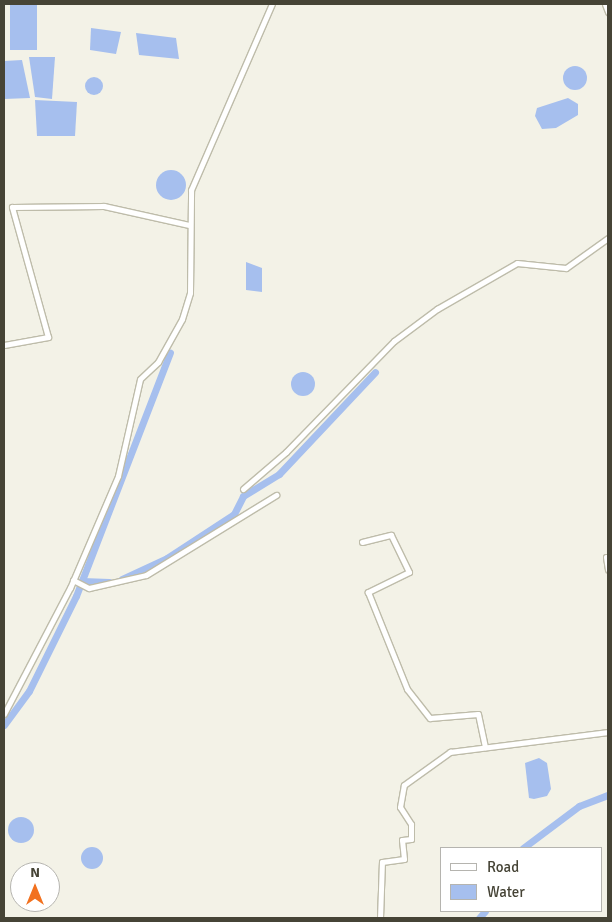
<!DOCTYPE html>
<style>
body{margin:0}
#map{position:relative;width:612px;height:922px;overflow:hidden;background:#f3f2e7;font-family:Signika,sans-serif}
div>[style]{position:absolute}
.water>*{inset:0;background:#a6bfee;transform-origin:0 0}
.round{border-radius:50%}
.canal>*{height:7px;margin:-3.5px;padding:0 3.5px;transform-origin:3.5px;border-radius:3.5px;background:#a6bfee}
.roads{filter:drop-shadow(1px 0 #bebcaa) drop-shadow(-1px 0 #bebcaa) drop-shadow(0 1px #bebcaa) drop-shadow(0 -1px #bebcaa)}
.minor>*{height:5px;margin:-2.5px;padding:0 2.5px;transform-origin:2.5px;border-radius:2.5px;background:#fff}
span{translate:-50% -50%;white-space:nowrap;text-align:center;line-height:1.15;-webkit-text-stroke:4px #fff;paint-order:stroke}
.frame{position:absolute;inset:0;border:5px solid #464436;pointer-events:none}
.legend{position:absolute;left:440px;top:847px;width:162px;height:65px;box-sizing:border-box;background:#fff;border:1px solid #b5b4af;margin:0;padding:6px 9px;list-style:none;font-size:15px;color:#464436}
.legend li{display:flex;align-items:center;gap:10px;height:25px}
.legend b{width:25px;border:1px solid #b5b4af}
.north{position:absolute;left:10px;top:862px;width:50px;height:50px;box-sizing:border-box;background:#fff;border:1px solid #b5b4af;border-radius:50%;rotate:0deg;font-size:14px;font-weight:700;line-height:20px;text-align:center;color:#464436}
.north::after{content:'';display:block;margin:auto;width:18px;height:22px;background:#f2711f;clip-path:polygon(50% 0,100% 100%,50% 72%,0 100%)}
</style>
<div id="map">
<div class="water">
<i style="left:10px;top:4px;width:27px;height:46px"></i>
<i style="clip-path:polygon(91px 28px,121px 32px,116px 54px,90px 50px)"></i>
<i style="clip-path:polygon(136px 33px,176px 38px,179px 59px,139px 55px)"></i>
<i style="clip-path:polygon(29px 57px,55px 57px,52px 99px,35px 97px)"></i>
<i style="clip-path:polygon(22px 60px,30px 98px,4px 99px,4px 61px)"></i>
<i class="round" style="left:563px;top:66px;width:24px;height:24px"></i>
<i class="round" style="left:85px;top:77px;width:18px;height:18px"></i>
<i style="clip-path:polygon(568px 98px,578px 104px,578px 115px,556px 128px,542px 129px,535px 116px,537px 108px)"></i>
<i style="clip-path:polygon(35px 100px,77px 102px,75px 136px,37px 136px)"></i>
<i class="round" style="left:156px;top:170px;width:30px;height:30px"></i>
<i style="clip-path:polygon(246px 262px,262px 268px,262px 292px,246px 290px)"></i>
<i class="round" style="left:291px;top:372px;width:24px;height:24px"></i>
<i style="clip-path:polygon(539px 758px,547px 763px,551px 789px,547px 796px,534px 799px,529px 798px,525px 763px)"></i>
<i class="round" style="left:8px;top:817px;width:26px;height:26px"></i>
<i class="round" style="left:81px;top:847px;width:22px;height:22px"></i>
</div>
<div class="canal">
<i style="left:122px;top:579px;width:50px;rotate:-25deg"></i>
<i style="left:167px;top:558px;width:80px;rotate:-33.3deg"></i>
<i style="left:234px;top:514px;width:20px;rotate:-63deg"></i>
<i style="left:243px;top:496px;width:42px;rotate:-31.4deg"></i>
<i style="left:279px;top:474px;width:140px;rotate:-46.7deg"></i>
<i style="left:82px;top:581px;width:27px;rotate:2deg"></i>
<i style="left:4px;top:725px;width:42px;rotate:-53.7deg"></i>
<i style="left:29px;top:691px;width:106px;rotate:-63.7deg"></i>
<i style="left:76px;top:596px;width:261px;rotate:-68.9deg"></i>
<i style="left:523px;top:848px;width:70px;rotate:-36.9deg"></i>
<i style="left:579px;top:806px;width:31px;rotate:-21deg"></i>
<i style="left:479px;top:918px;width:9px;rotate:-49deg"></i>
</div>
<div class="roads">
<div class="minor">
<i style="left:605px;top:4px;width:9px;rotate:69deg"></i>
<i style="left:4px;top:345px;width:45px;rotate:-10.3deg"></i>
<i style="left:48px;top:337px;width:135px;rotate:-105.5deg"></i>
<i style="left:12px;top:207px;width:92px;rotate:-0.6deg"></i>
<i style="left:104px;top:206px;width:87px;rotate:12.6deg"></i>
<i style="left:243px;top:489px;width:57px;rotate:-40.7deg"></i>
<i style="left:286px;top:452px;width:155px;rotate:-45.8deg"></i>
<i style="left:394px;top:341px;width:54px;rotate:-36.7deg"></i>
<i style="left:437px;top:309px;width:92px;rotate:-29.9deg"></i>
<i style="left:517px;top:263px;width:49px;rotate:5.8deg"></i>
<i style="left:566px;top:268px;width:52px;rotate:-35.5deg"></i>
<i style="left:362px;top:542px;width:30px;rotate:-14deg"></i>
<i style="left:391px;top:535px;width:41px;rotate:64.1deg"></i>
<i style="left:409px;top:572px;width:46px;rotate:154deg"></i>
<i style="left:368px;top:592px;width:105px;rotate:68.1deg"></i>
<i style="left:407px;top:689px;width:37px;rotate:52deg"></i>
<i style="left:430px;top:718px;width:48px;rotate:-4.8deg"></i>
<i style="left:478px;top:714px;width:34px;rotate:78deg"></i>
<i style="left:606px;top:557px;width:13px;rotate:81deg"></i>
<i style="left:73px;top:580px;width:18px;rotate:27deg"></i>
<i style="left:89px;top:588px;width:58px;rotate:-12.8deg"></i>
<i style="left:146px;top:575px;width:153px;rotate:-31.6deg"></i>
<i style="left:4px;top:714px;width:142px;rotate:-62.4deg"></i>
<i style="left:70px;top:588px;width:122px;rotate:-66.8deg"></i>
<i style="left:118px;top:476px;width:99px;rotate:-77.2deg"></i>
<i style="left:140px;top:379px;width:25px;rotate:-43deg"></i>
<i style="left:158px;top:362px;width:49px;rotate:-60.8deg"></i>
<i style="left:182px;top:319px;width:27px;rotate:-73deg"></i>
<i style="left:190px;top:293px;width:103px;rotate:-89.4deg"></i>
<i style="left:191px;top:190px;width:203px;rotate:-66.5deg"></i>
<i style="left:380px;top:918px;width:56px;rotate:-88deg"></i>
<i style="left:382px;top:862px;width:22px;rotate:-8deg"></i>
<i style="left:404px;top:859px;width:19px;rotate:-96deg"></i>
<i style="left:402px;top:840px;width:9px;rotate:-6deg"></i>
<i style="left:411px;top:839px;width:15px;rotate:-90deg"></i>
<i style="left:411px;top:824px;width:20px;rotate:-123deg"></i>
<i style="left:400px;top:807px;width:22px;rotate:-80deg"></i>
<i style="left:404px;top:785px;width:57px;rotate:-35.7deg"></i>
<i style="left:450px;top:752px;width:159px;rotate:-7.2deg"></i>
</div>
</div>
<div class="frame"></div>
<ul class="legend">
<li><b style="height:6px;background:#fff"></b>Road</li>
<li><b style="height:14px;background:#a6bfee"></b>Water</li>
</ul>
<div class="north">N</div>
</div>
